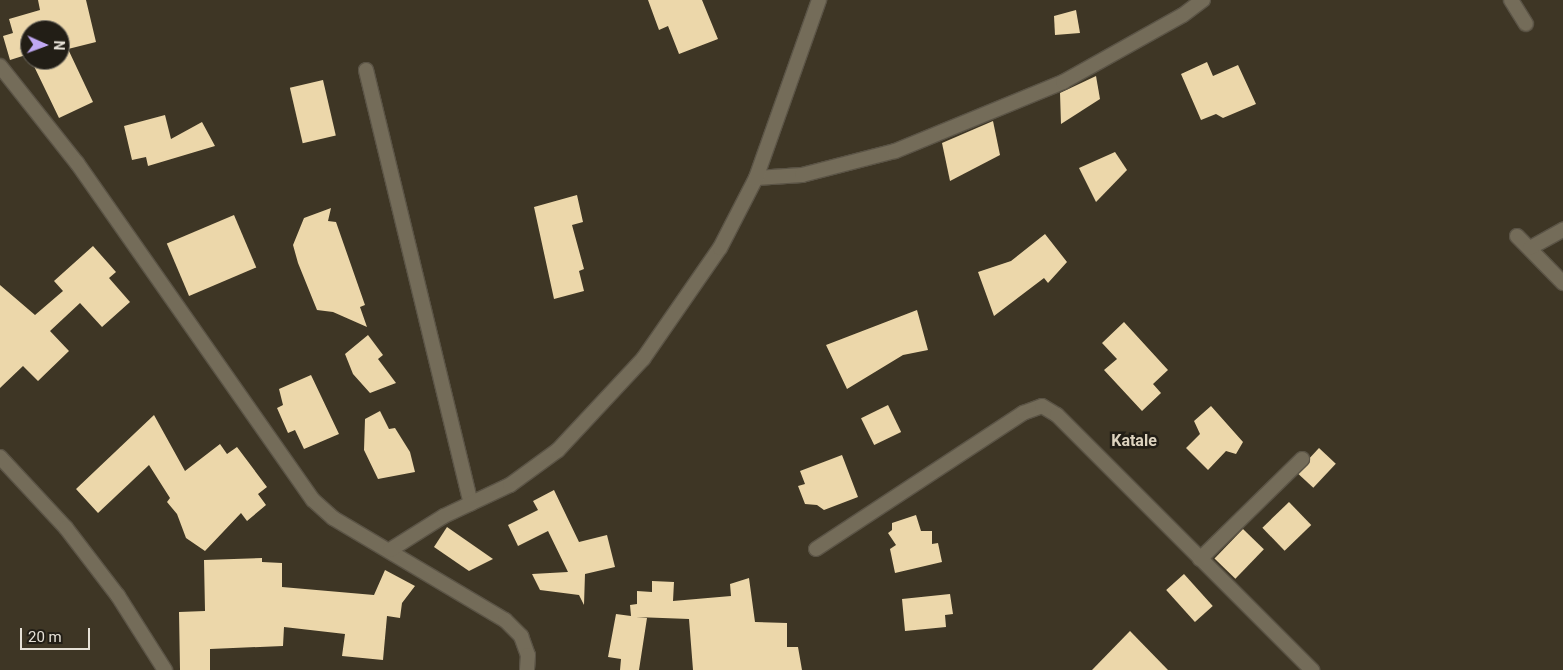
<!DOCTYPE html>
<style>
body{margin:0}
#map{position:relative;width:1563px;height:670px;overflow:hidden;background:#3e3625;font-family:Roboto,sans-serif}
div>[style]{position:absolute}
.building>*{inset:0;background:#ecd7aa;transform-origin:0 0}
.roads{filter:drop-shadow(1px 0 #5b5446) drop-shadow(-1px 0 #5b5446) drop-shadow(0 1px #5b5446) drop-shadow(0 -1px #5b5446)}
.minor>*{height:14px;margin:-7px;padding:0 7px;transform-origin:7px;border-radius:7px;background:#746c59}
span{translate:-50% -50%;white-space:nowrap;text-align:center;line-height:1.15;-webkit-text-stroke:5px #221e16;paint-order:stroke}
.quarter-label{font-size:16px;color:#ddd3bf;font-weight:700}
.north{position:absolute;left:20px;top:20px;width:50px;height:50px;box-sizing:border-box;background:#221e16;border:1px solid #706c63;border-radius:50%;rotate:92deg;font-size:14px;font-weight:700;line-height:20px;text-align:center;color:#e6e1d7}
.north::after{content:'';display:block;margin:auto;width:18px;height:22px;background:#c0a8f3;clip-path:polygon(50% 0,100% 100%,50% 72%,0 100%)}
.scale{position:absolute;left:20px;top:628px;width:70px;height:22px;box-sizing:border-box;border:2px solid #e6e1d7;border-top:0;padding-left:6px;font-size:15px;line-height:18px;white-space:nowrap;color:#e6e1d7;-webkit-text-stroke:4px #221e16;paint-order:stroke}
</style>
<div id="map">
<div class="building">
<i style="clip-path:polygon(38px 0,86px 0,96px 42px,68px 49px,93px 102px,59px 118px,31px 60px,60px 60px,60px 30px,30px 30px,30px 57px,29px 54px,10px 60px,3px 36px,13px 33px,9px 19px,40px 10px)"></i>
<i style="clip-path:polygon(648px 0,702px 0,718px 39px,679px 54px,668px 26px,659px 30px)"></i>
<i style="clip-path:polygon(1076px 10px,1080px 33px,1055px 35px,1054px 16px)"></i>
<i style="clip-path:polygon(1207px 62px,1213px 76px,1238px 65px,1256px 104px,1223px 118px,1216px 114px,1201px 120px,1181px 74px)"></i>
<i style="clip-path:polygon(1096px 76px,1100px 99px,1061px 124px,1060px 93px)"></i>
<i style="left:323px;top:80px;width:57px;height:34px;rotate:77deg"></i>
<i style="clip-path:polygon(165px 115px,171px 139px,202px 122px,215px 146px,148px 166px,146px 157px,132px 160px,124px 126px)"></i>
<i style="clip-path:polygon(993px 121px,1000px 155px,950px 181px,942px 143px)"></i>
<i style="clip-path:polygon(1115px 152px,1127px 170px,1096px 202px,1079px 168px)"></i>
<i style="clip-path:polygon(577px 195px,583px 222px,572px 225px,584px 269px,579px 271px,584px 291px,554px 299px,534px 207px)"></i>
<i style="clip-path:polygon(331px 208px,328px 221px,336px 222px,365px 305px,360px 307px,367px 327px,333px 312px,317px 310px,298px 263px,293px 245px,304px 218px)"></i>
<i style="left:234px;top:215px;width:57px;height:73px;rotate:67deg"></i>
<i style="clip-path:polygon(1045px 234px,1067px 262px,1048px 283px,1044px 278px,994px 316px,978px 272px,1011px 261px)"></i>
<i style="clip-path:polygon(93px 246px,116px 272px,109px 278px,130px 302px,102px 327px,80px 303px,50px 331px,69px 351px,38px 381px,23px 366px,0 388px,0 285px,35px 315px,63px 291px,54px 281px)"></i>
<i style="clip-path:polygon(917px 310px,928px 350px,903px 355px,847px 389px,826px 345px)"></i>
<i style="clip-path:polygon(1124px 322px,1168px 370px,1153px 384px,1161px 393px,1142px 411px,1104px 370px,1117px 359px,1102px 343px)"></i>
<i style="clip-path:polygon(368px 335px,383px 355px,378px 359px,396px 383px,370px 393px,353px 374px,345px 354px)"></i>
<i style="clip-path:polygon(311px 375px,339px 434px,304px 449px,295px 430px,288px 433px,277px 408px,283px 405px,279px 389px)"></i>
<i style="left:888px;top:405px;width:30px;height:30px;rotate:64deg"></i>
<i style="clip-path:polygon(1211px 406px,1243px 442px,1236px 454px,1226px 451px,1208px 470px,1186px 448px,1200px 434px,1194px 421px)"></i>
<i style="clip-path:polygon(380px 411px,389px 429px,395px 428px,410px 452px,415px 472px,378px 479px,364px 450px,365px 419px)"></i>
<i style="clip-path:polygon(154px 415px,185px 471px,220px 444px,227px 454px,237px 447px,267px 487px,258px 494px,266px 505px,247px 521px,241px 513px,205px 551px,186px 538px,177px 514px,167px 502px,170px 498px,149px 465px,98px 513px,76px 489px)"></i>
<i style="left:1319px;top:448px;width:23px;height:33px;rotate:43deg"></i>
<i style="clip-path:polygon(842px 455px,858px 497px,824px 510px,817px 505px,805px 504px,798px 486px,805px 484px,800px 471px)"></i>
<i style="clip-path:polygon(554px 490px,579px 542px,607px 535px,615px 567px,585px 574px,584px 605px,579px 595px,540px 590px,532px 574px,568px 572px,548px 531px,518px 546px,508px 525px,538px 510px,533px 501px)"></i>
<i style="left:1289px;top:502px;width:32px;height:37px;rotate:46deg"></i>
<i style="clip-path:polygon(916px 515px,921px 531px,932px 531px,932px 544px,938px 543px,942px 562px,895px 573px,890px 549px,896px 545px,888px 533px,892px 530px,892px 523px)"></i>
<i style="clip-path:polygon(447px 527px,493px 559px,469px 571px,434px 547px)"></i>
<i style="left:1243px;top:529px;width:29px;height:41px;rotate:44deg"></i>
<i style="clip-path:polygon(262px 558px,262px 562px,282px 563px,282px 587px,374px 595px,385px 570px,415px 586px,402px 603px,400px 618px,387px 616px,383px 660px,342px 656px,345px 634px,284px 627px,283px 646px,210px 649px,210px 670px,180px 670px,179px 612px,205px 611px,204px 560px)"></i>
<i style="left:1184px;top:574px;width:43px;height:24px;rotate:48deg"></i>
<i style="clip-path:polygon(749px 578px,755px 622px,787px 623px,787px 647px,798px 647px,802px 670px,693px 670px,689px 619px,636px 617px,647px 618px,639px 670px,620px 670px,621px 659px,608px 657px,616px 614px,631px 616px,630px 605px,637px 604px,637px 591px,652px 592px,652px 581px,674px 582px,673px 601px,731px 596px,730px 584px)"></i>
<i style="clip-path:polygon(950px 594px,953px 614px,945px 615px,946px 627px,905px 631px,902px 599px)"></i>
<i style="clip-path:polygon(1130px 631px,1168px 670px,1092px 670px)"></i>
</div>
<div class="roads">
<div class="minor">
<i style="left:1511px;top:0;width:28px;rotate:58deg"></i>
<i style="left:0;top:66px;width:124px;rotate:51.6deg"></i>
<i style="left:77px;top:163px;width:411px;rotate:55deg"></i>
<i style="left:313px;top:500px;width:27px;rotate:42deg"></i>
<i style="left:333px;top:518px;width:200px;rotate:30.7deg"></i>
<i style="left:505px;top:620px;width:23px;rotate:45deg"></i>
<i style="left:521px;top:636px;width:20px;rotate:70deg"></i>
<i style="left:528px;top:655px;width:15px;rotate:94deg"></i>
<i style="left:366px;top:70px;width:446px;rotate:76.4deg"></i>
<i style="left:756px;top:178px;width:46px;rotate:-3.7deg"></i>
<i style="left:802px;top:175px;width:96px;rotate:-14.5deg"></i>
<i style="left:895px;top:151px;width:182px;rotate:-22.3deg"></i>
<i style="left:1063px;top:82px;width:137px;rotate:-29.2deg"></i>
<i style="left:1183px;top:15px;width:25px;rotate:-37deg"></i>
<i style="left:1517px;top:236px;width:66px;rotate:45.6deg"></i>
<i style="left:1530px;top:248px;width:38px;rotate:-29deg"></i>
<i style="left:0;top:457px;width:97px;rotate:47.1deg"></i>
<i style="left:66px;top:528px;width:86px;rotate:52.6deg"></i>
<i style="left:118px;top:596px;width:88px;rotate:57.6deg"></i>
<i style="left:816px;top:549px;width:248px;rotate:-33.3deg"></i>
<i style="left:1023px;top:413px;width:20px;rotate:-20deg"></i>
<i style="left:1042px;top:406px;width:17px;rotate:31deg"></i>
<i style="left:1057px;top:415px;width:361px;rotate:45deg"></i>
<i style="left:390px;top:550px;width:64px;rotate:-32.2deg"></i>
<i style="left:444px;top:516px;width:73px;rotate:-25.2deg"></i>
<i style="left:510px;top:485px;width:59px;rotate:-36.1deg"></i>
<i style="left:558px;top:450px;width:125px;rotate:-47deg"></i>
<i style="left:643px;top:359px;width:135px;rotate:-55.3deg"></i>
<i style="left:720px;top:248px;width:79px;rotate:-62.8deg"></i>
<i style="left:756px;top:178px;width:189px;rotate:-70.5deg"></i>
<i style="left:1200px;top:559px;width:143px;rotate:-44.4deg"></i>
</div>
</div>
<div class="quarter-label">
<span style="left:1134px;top:441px">Katale</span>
</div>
<div class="north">N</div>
<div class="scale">20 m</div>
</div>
